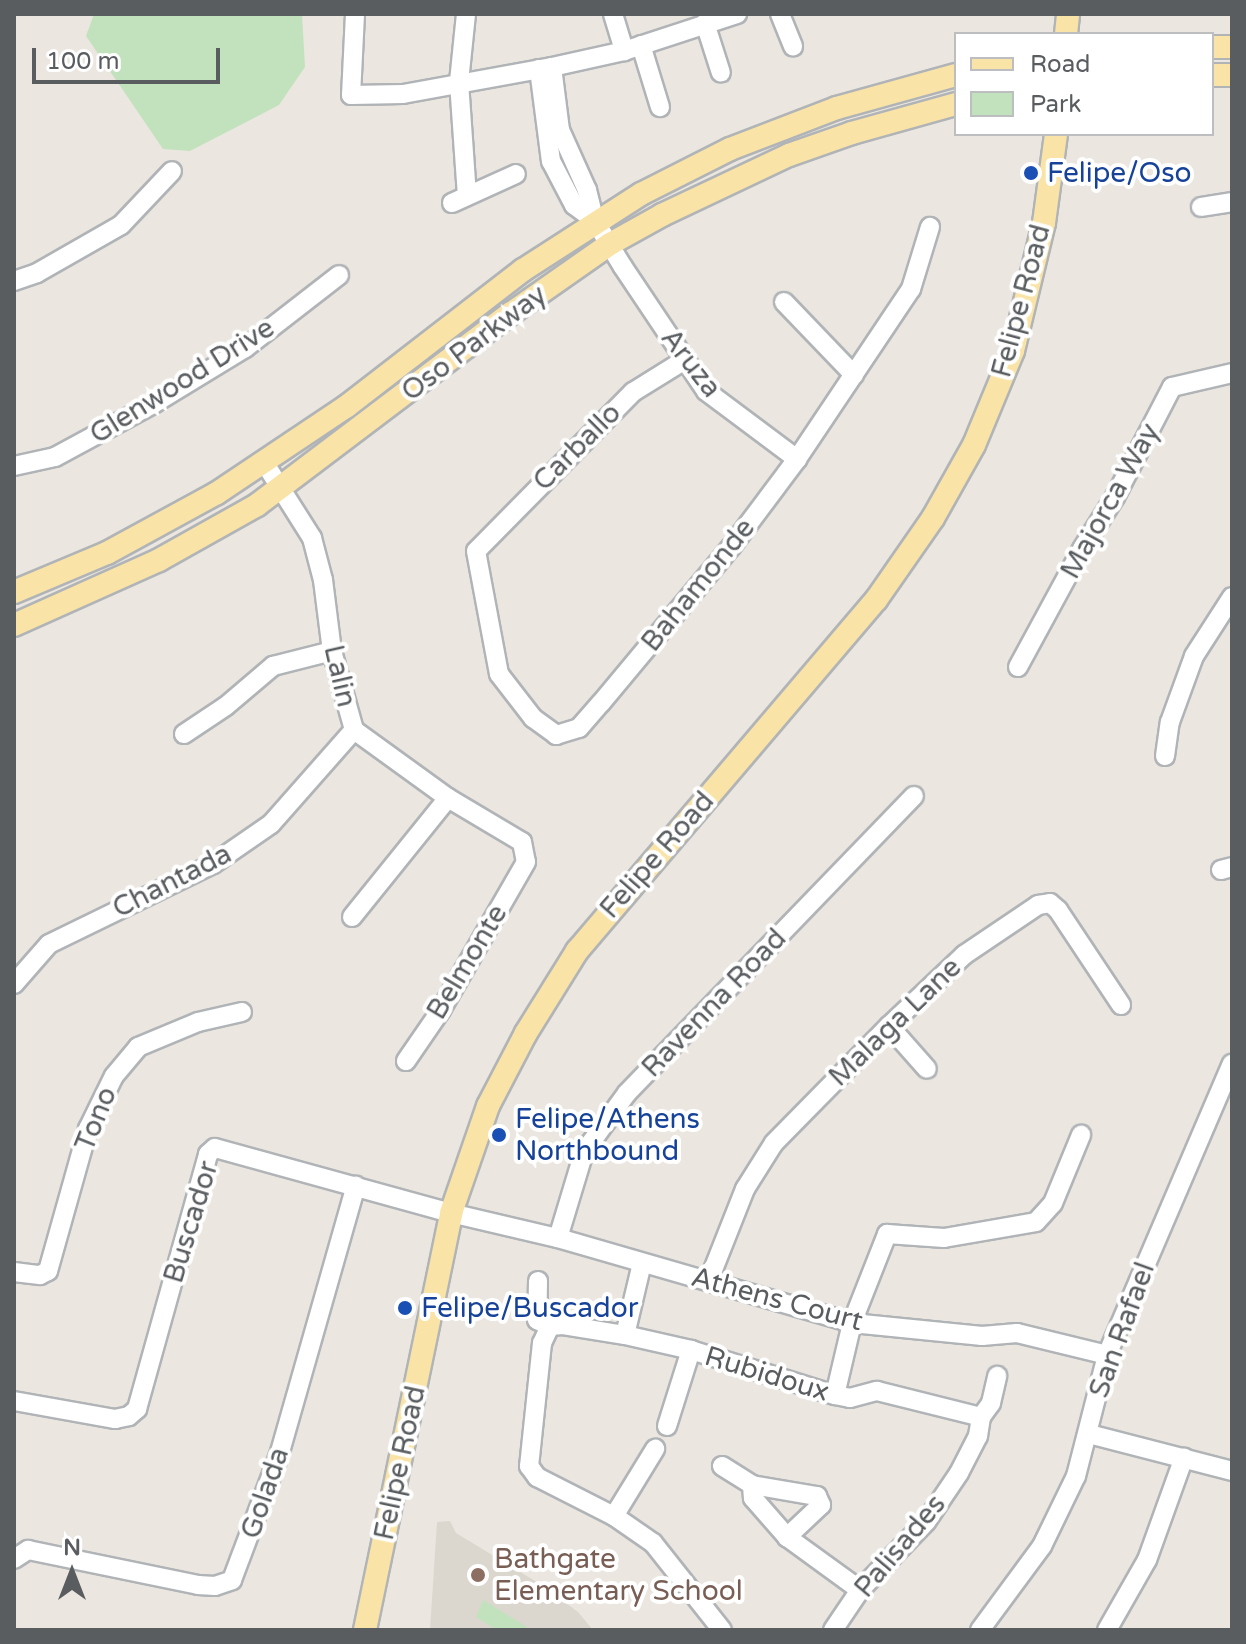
<!DOCTYPE html>
<style>
body{margin:0}
#map{position:relative;width:1246px;height:1644px;overflow:hidden;background:#ebe7e0;font-family:"Varela Round",sans-serif}
div>[style]{position:absolute}
.education>*{inset:0;background:#dbd6ce}
.green>*{inset:0;background:#c2e2bd}
.roads{filter:drop-shadow(2px 0 #b1b4b7) drop-shadow(-2px 0 #b1b4b7) drop-shadow(0 2px #b1b4b7) drop-shadow(0 -2px #b1b4b7)}
.minor>*{height:18px;margin:-9px;padding:0 9px;transform-origin:9px;border-radius:9px;background:#fff}
.major>*{height:22px;margin:-11px;padding:0 11px;transform-origin:11px;border-radius:11px;background:#fae3a6}
.dots>*{width:22px;height:22px;translate:-50% -50%;box-sizing:border-box;border:4px solid #fff;border-radius:50%}
span{translate:-50% -50%;white-space:nowrap;text-align:center;line-height:1.15;-webkit-text-stroke:8px #fff;paint-order:stroke}
.transit-label{font-size:28px;color:#164399}
.left{translate:0 -50%;text-align:left}
.street-label{font-size:28px;color:#595d60}
.education-label{font-size:28px;color:#785e54}
.frame{position:absolute;inset:0;border:16px solid #595d60;pointer-events:none}
.legend{position:absolute;left:954px;top:32px;width:260px;height:104px;box-sizing:border-box;background:#fff;border:2px solid #bdbebf;margin:0;padding:10px 14px;list-style:none;font-size:24px;color:#595d60}
.legend li{display:flex;align-items:center;gap:16px;height:40px}
.legend b{width:40px;border:2px solid #bdbebf}
.north{position:absolute;left:32px;top:1532px;width:80px;height:80px;-webkit-text-stroke:6px #fff;paint-order:stroke;rotate:0deg;font-size:22px;font-weight:700;line-height:32px;text-align:center;color:#595d60}
.north::after{content:'';display:block;margin:auto;width:28px;height:36px;background:#595d60;clip-path:polygon(50% 0,100% 100%,50% 72%,0 100%)}
.scale{position:absolute;left:32px;top:48px;width:188px;height:36px;box-sizing:border-box;border:4px solid #595d60;border-top:0;padding-left:10px;font-size:24px;line-height:28px;white-space:nowrap;color:#595d60;-webkit-text-stroke:6px #fff;paint-order:stroke}
</style>
<div id="map">
<div class="education">
<i style="clip-path:polygon(450px 1521px,456px 1533px,540px 1584px,578px 1612px,593px 1630px,430px 1630px,437px 1522px)"></i>
</div>
<div class="green">
<i style="clip-path:polygon(94px 14px,302px 14px,305px 67px,279px 105px,190px 151px,163px 149px,86px 36px)"></i>
<i style="clip-path:polygon(483px 1600px,527px 1627px,526px 1630px,497px 1630px,476px 1617px)"></i>
</div>
<div class="roads">
<div class="minor">
<i style="left:355px;top:14px;width:81px;rotate:92.8deg"></i>
<i style="left:351px;top:95px;width:52px;rotate:-1.1deg"></i>
<i style="left:403px;top:94px;width:151px;rotate:-10.3deg"></i>
<i style="left:552px;top:67px;width:74px;rotate:-12.5deg"></i>
<i style="left:624px;top:51px;width:119px;rotate:-18.1deg"></i>
<i style="left:466px;top:14px;width:68px;rotate:95.9deg"></i>
<i style="left:459px;top:82px;width:114px;rotate:86deg"></i>
<i style="left:613px;top:14px;width:39px;rotate:73deg"></i>
<i style="left:780px;top:14px;width:35px;rotate:68deg"></i>
<i style="left:705px;top:23px;width:52px;rotate:72.3deg"></i>
<i style="left:641px;top:45px;width:65px;rotate:73deg"></i>
<i style="left:552px;top:67px;width:64px;rotate:82.8deg"></i>
<i style="left:560px;top:130px;width:66px;rotate:65.8deg"></i>
<i style="left:587px;top:190px;width:32px;rotate:76deg"></i>
<i style="left:595px;top:221px;width:54px;rotate:58.7deg"></i>
<i style="left:623px;top:267px;width:149px;rotate:56.2deg"></i>
<i style="left:706px;top:391px;width:114px;rotate:36.8deg"></i>
<i style="left:539px;top:69px;width:93px;rotate:82.6deg"></i>
<i style="left:551px;top:161px;width:50px;rotate:62.4deg"></i>
<i style="left:574px;top:205px;width:26px;rotate:37deg"></i>
<i style="left:452px;top:203px;width:70px;rotate:-24.4deg"></i>
<i style="left:1201px;top:207px;width:31px;rotate:-9deg"></i>
<i style="left:14px;top:281px;width:24px;rotate:-19deg"></i>
<i style="left:37px;top:273px;width:97px;rotate:-29.7deg"></i>
<i style="left:121px;top:225px;width:74px;rotate:-46.6deg"></i>
<i style="left:784px;top:302px;width:101px;rotate:46.2deg"></i>
<i style="left:683px;top:361px;width:59px;rotate:148.2deg"></i>
<i style="left:633px;top:392px;width:223px;rotate:134.6deg"></i>
<i style="left:476px;top:551px;width:125px;rotate:79.4deg"></i>
<i style="left:499px;top:674px;width:56px;rotate:52.3deg"></i>
<i style="left:533px;top:718px;width:29px;rotate:36deg"></i>
<i style="left:556px;top:735px;width:24px;rotate:-17deg"></i>
<i style="left:579px;top:728px;width:33px;rotate:-49deg"></i>
<i style="left:601px;top:703px;width:204px;rotate:-50.2deg"></i>
<i style="left:732px;top:546px;width:109px;rotate:-53.2deg"></i>
<i style="left:797px;top:459px;width:205px;rotate:-56.2deg"></i>
<i style="left:911px;top:289px;width:65px;rotate:-73deg"></i>
<i style="left:264px;top:462px;width:90px;rotate:57.7deg"></i>
<i style="left:312px;top:538px;width:43px;rotate:75.3deg"></i>
<i style="left:323px;top:580px;width:72px;rotate:82.8deg"></i>
<i style="left:332px;top:651px;width:82px;rotate:74.4deg"></i>
<i style="left:354px;top:730px;width:116px;rotate:35.9deg"></i>
<i style="left:448px;top:798px;width:86px;rotate:30.7deg"></i>
<i style="left:522px;top:842px;width:20px;rotate:79deg"></i>
<i style="left:526px;top:862px;width:171px;rotate:119.9deg"></i>
<i style="left:441px;top:1010px;width:62px;rotate:124.5deg"></i>
<i style="left:14px;top:466px;width:42px;rotate:-12.4deg"></i>
<i style="left:55px;top:457px;width:114px;rotate:-28.4deg"></i>
<i style="left:155px;top:403px;width:105px;rotate:-31.4deg"></i>
<i style="left:245px;top:348px;width:119px;rotate:-37.8deg"></i>
<i style="left:1018px;top:667px;width:134px;rotate:-61.5deg"></i>
<i style="left:1082px;top:549px;width:62px;rotate:-57.6deg"></i>
<i style="left:1115px;top:497px;width:124px;rotate:-62.6deg"></i>
<i style="left:1172px;top:387px;width:62px;rotate:-13.1deg"></i>
<i style="left:184px;top:734px;width:50px;rotate:-33.7deg"></i>
<i style="left:226px;top:706px;width:62px;rotate:-40.4deg"></i>
<i style="left:273px;top:666px;width:61px;rotate:-14.3deg"></i>
<i style="left:1165px;top:756px;width:34px;rotate:-82deg"></i>
<i style="left:1170px;top:722px;width:70px;rotate:-70deg"></i>
<i style="left:1194px;top:656px;width:70px;rotate:-57.2deg"></i>
<i style="left:1221px;top:870px;width:11px;rotate:-15deg"></i>
<i style="left:352px;top:917px;width:153px;rotate:-51.1deg"></i>
<i style="left:14px;top:984px;width:53px;rotate:-48.8deg"></i>
<i style="left:49px;top:944px;width:182px;rotate:-26deg"></i>
<i style="left:213px;top:864px;width:70px;rotate:-34.6deg"></i>
<i style="left:271px;top:824px;width:125px;rotate:-48.6deg"></i>
<i style="left:889px;top:1026px;width:57px;rotate:48.5deg"></i>
<i style="left:558px;top:1238px;width:90px;rotate:-73.2deg"></i>
<i style="left:584px;top:1152px;width:73px;rotate:-53.9deg"></i>
<i style="left:627px;top:1093px;width:413px;rotate:-46deg"></i>
<i style="left:14px;top:1272px;width:26px;rotate:7deg"></i>
<i style="left:40px;top:1275px;width:9px;rotate:-27deg"></i>
<i style="left:48px;top:1271px;width:148px;rotate:-74.3deg"></i>
<i style="left:88px;top:1129px;width:59px;rotate:-63.9deg"></i>
<i style="left:114px;top:1076px;width:38px;rotate:-50deg"></i>
<i style="left:138px;top:1047px;width:65px;rotate:-22.6deg"></i>
<i style="left:198px;top:1022px;width:45px;rotate:-12.8deg"></i>
<i style="left:709px;top:1280px;width:98px;rotate:-68.4deg"></i>
<i style="left:745px;top:1189px;width:54px;rotate:-57.8deg"></i>
<i style="left:774px;top:1143px;width:164px;rotate:-45.5deg"></i>
<i style="left:889px;top:1026px;width:103px;rotate:-43.4deg"></i>
<i style="left:964px;top:955px;width:89px;rotate:-34deg"></i>
<i style="left:1038px;top:905px;width:12px;rotate:-9deg"></i>
<i style="left:1050px;top:903px;width:11px;rotate:41deg"></i>
<i style="left:1058px;top:910px;width:114px;rotate:56.4deg"></i>
<i style="left:538px;top:1281px;width:39px;rotate:91deg"></i>
<i style="left:537px;top:1320px;width:14px;rotate:25deg"></i>
<i style="left:550px;top:1326px;width:13px;rotate:-4deg"></i>
<i style="left:563px;top:1325px;width:63px;rotate:9.2deg"></i>
<i style="left:625px;top:1335px;width:68px;rotate:12.8deg"></i>
<i style="left:691px;top:1350px;width:151px;rotate:17.4deg"></i>
<i style="left:835px;top:1395px;width:15px;rotate:11deg"></i>
<i style="left:850px;top:1398px;width:28px;rotate:-15deg"></i>
<i style="left:877px;top:1391px;width:107px;rotate:14deg"></i>
<i style="left:550px;top:1326px;width:19px;rotate:115deg"></i>
<i style="left:542px;top:1343px;width:124px;rotate:96deg"></i>
<i style="left:529px;top:1466px;width:14px;rotate:54deg"></i>
<i style="left:537px;top:1477px;width:86px;rotate:26.9deg"></i>
<i style="left:614px;top:1516px;width:47px;rotate:34.7deg"></i>
<i style="left:653px;top:1543px;width:111px;rotate:51.6deg"></i>
<i style="left:625px;top:1335px;width:74px;rotate:-76.7deg"></i>
<i style="left:835px;top:1395px;width:74px;rotate:-76.7deg"></i>
<i style="left:852px;top:1323px;width:96px;rotate:-68.5deg"></i>
<i style="left:887px;top:1234px;width:57px;rotate:4deg"></i>
<i style="left:944px;top:1238px;width:93px;rotate:-9.9deg"></i>
<i style="left:1036px;top:1222px;width:25px;rotate:-48deg"></i>
<i style="left:1053px;top:1203px;width:74px;rotate:-67.6deg"></i>
<i style="left:14px;top:1401px;width:103px;rotate:10.1deg"></i>
<i style="left:115px;top:1419px;width:14px;rotate:-12deg"></i>
<i style="left:129px;top:1416px;width:11px;rotate:-41deg"></i>
<i style="left:137px;top:1409px;width:265px;rotate:-74.4deg"></i>
<i style="left:208px;top:1154px;width:9px;rotate:-41deg"></i>
<i style="left:215px;top:1148px;width:245px;rotate:15.4deg"></i>
<i style="left:451px;top:1213px;width:110px;rotate:13.2deg"></i>
<i style="left:558px;top:1238px;width:306px;rotate:16.1deg"></i>
<i style="left:852px;top:1323px;width:131px;rotate:5.7deg"></i>
<i style="left:982px;top:1336px;width:35px;rotate:-5deg"></i>
<i style="left:1017px;top:1333px;width:93px;rotate:13.7deg"></i>
<i style="left:981px;top:1417px;width:17px;rotate:-54deg"></i>
<i style="left:991px;top:1403px;width:28px;rotate:-77deg"></i>
<i style="left:667px;top:1426px;width:80px;rotate:-72.5deg"></i>
<i style="left:1089px;top:1434px;width:148px;rotate:14.5deg"></i>
<i style="left:722px;top:1466px;width:36px;rotate:32deg"></i>
<i style="left:752px;top:1485px;width:66px;rotate:9.6deg"></i>
<i style="left:817px;top:1496px;width:10px;rotate:66deg"></i>
<i style="left:821px;top:1505px;width:47px;rotate:136.7deg"></i>
<i style="left:752px;top:1485px;width:13px;rotate:86deg"></i>
<i style="left:753px;top:1498px;width:52px;rotate:48.9deg"></i>
<i style="left:787px;top:1537px;width:90px;rotate:36deg"></i>
<i style="left:614px;top:1516px;width:79px;rotate:-58.5deg"></i>
<i style="left:14px;top:1559px;width:17px;rotate:-33deg"></i>
<i style="left:28px;top:1550px;width:174px;rotate:11.6deg"></i>
<i style="left:198px;top:1585px;width:17px;rotate:3deg"></i>
<i style="left:215px;top:1586px;width:18px;rotate:-19deg"></i>
<i style="left:232px;top:1580px;width:137px;rotate:-69.4deg"></i>
<i style="left:280px;top:1452px;width:277px;rotate:-74.1deg"></i>
<i style="left:833px;top:1630px;width:48px;rotate:-56deg"></i>
<i style="left:860px;top:1590px;width:95px;rotate:-45.9deg"></i>
<i style="left:926px;top:1522px;width:59px;rotate:-56deg"></i>
<i style="left:959px;top:1473px;width:42px;rotate:-62.8deg"></i>
<i style="left:978px;top:1436px;width:19px;rotate:-81deg"></i>
<i style="left:980px;top:1630px;width:104px;rotate:-53.6deg"></i>
<i style="left:1042px;top:1546px;width:78px;rotate:-64.1deg"></i>
<i style="left:1076px;top:1476px;width:125px;rotate:-75.6deg"></i>
<i style="left:1107px;top:1355px;width:317px;rotate:-66.8deg"></i>
<i style="left:1107px;top:1630px;width:81px;rotate:-60.3deg"></i>
<i style="left:1147px;top:1560px;width:109px;rotate:-70.2deg"></i>
</div>
<div class="major">
<i style="left:1066px;top:34px;width:20px;rotate:-84deg"></i>
<i style="left:1212px;top:47px;width:20px"></i>
<i style="left:1212px;top:75px;width:20px"></i>
<i style="left:14px;top:592px;width:101px;rotate:-22.8deg"></i>
<i style="left:107px;top:553px;width:125px;rotate:-28.6deg"></i>
<i style="left:217px;top:493px;width:156px;rotate:-33.8deg"></i>
<i style="left:347px;top:406px;width:222px;rotate:-37.7deg"></i>
<i style="left:523px;top:270px;width:140px;rotate:-32.8deg"></i>
<i style="left:641px;top:194px;width:100px;rotate:-26.8deg"></i>
<i style="left:730px;top:149px;width:115px;rotate:-21deg"></i>
<i style="left:837px;top:108px;width:123px;rotate:-15.5deg"></i>
<i style="left:14px;top:625px;width:159px;rotate:-24.1deg"></i>
<i style="left:159px;top:560px;width:112px;rotate:-29.3deg"></i>
<i style="left:257px;top:505px;width:317px;rotate:-37.1deg"></i>
<i style="left:510px;top:314px;width:122px;rotate:-35deg"></i>
<i style="left:610px;top:244px;width:60px;rotate:-29.1deg"></i>
<i style="left:662px;top:215px;width:140px;rotate:-25.3deg"></i>
<i style="left:789px;top:155px;width:67px;rotate:-19.2deg"></i>
<i style="left:852px;top:133px;width:108px;rotate:-15.6deg"></i>
<i style="left:365px;top:1630px;width:426px;rotate:-78.3deg"></i>
<i style="left:451px;top:1213px;width:113px;rotate:-70.9deg"></i>
<i style="left:488px;top:1106px;width:82px;rotate:-62.5deg"></i>
<i style="left:526px;top:1033px;width:97px;rotate:-58.1deg"></i>
<i style="left:577px;top:951px;width:461px;rotate:-49.6deg"></i>
<i style="left:876px;top:600px;width:100px;rotate:-55.2deg"></i>
<i style="left:933px;top:518px;width:84px;rotate:-60.7deg"></i>
<i style="left:974px;top:445px;width:102px;rotate:-67.5deg"></i>
<i style="left:1013px;top:351px;width:132px;rotate:-76.4deg"></i>
<i style="left:1044px;top:223px;width:90px;rotate:-82.3deg"></i>
</div>
</div>
<div class="dots">
<i style="left:1031px;top:173px;background:#1a4fb4"></i>
<i style="left:499px;top:1135px;background:#1a4fb4"></i>
<i style="left:405px;top:1308px;background:#1a4fb4"></i>
<i style="left:478px;top:1575px;background:#8d6e63"></i>
</div>
<div class="transit-label">
<span class="left" style="left:1047px;top:173px">Felipe/Oso</span>
<span class="left" style="left:515px;top:1135px">Felipe/Athens<br>Northbound</span>
<span class="left" style="left:421px;top:1308px">Felipe/Buscador</span>
</div>
<div class="street-label">
<span style="left:1021px;top:301px;rotate:-75deg">Felipe Road</span>
<span style="left:474px;top:343px;rotate:-37deg">Oso Parkway</span>
<span style="left:691px;top:363px;rotate:52deg">Aruza</span>
<span style="left:182px;top:381px;rotate:-32deg">Glenwood Drive</span>
<span style="left:577px;top:447px;rotate:-45deg">Carballo</span>
<span style="left:1110px;top:501px;rotate:-61deg">Majorca Way</span>
<span style="left:698px;top:585px;rotate:-51deg">Bahamonde</span>
<span style="left:340px;top:676px;rotate:77deg">Lalin</span>
<span style="left:657px;top:855px;rotate:-49deg">Felipe Road</span>
<span style="left:172px;top:881px;rotate:-27deg">Chantada</span>
<span style="left:467px;top:962px;rotate:-59deg">Belmonte</span>
<span style="left:714px;top:1003px;rotate:-46deg">Ravenna Road</span>
<span style="left:895px;top:1022px;rotate:-44deg">Malaga Lane</span>
<span style="left:96px;top:1119px;rotate:-68deg">Tono</span>
<span style="left:191px;top:1222px;rotate:-73deg">Buscador</span>
<span style="left:777px;top:1299px;rotate:15deg">Athens Court</span>
<span style="left:1122px;top:1330px;rotate:-70deg">San Rafael</span>
<span style="left:767px;top:1374px;rotate:17deg">Rubidoux</span>
<span style="left:400px;top:1463px;rotate:-78deg">Felipe Road</span>
<span style="left:265px;top:1493px;rotate:-71deg">Golada</span>
<span style="left:900px;top:1546px;rotate:-50deg">Palisades</span>
</div>
<div class="education-label">
<span class="left" style="left:494px;top:1575px">Bathgate<br>Elementary School</span>
</div>
<div class="frame"></div>
<ul class="legend">
<li><b style="height:10px;background:#fae3a6"></b>Road</li>
<li><b style="height:22px;background:#c2e2bd"></b>Park</li>
</ul>
<div class="north">N</div>
<div class="scale">100 m</div>
</div>
